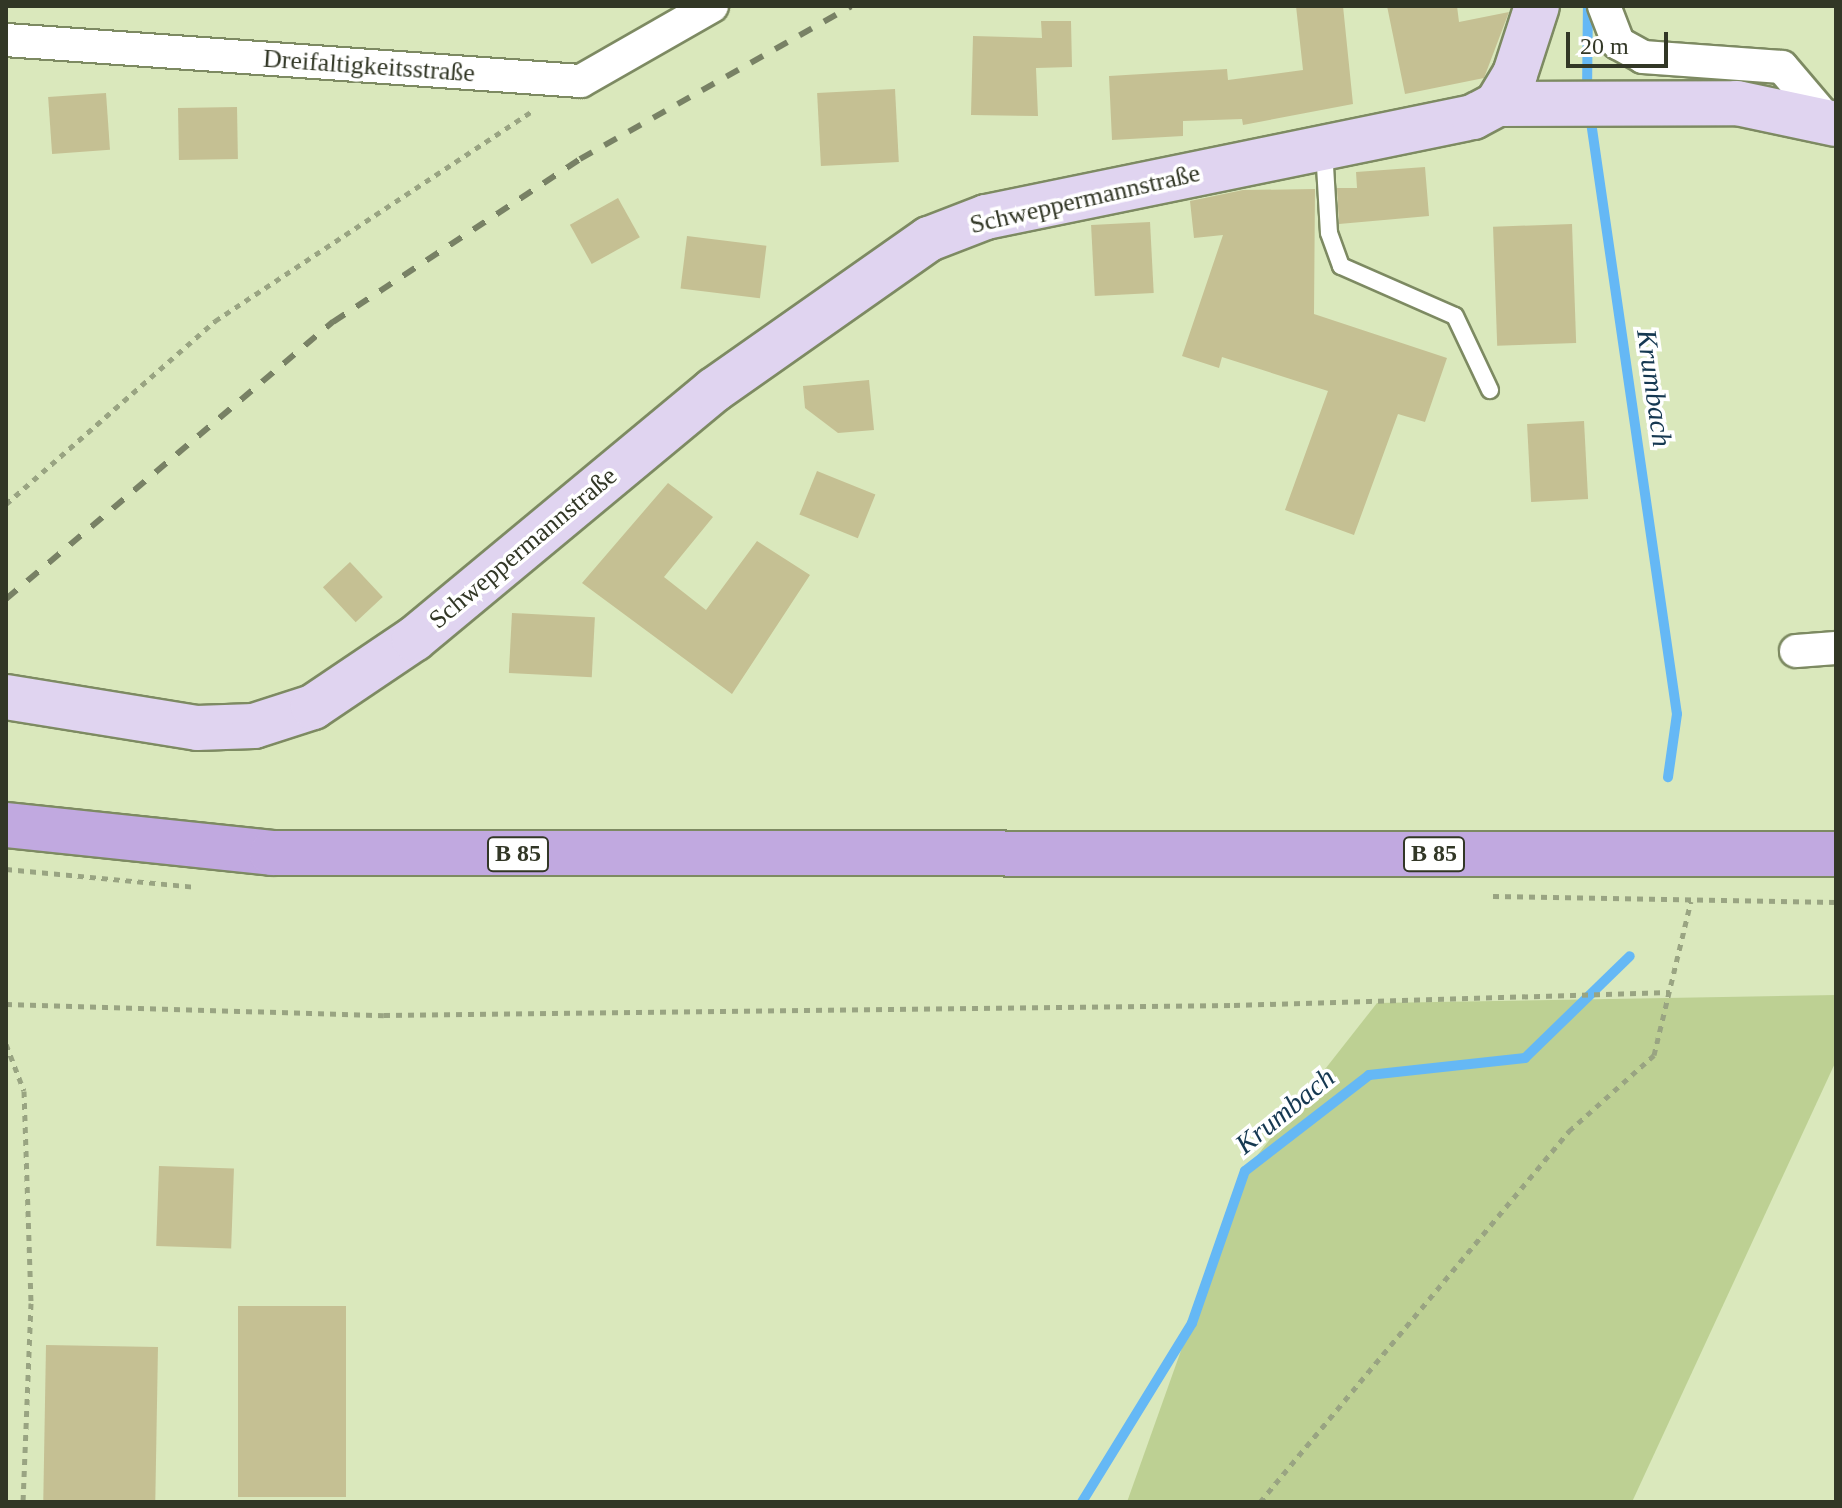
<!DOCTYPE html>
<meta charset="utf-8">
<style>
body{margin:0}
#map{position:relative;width:1842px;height:1508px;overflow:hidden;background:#dae8bc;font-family:"Times New Roman",serif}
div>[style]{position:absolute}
.green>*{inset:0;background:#bdd093}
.stream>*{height:10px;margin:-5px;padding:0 5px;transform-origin:5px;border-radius:5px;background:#65b8f5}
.building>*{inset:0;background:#c5c093;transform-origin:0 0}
.path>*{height:5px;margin-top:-2.5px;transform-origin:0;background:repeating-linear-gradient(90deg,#99a482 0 6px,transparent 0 12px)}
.roads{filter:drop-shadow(2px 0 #7d8a62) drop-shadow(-2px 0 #7d8a62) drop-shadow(0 2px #7d8a62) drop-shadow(0 -2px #7d8a62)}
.lane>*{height:16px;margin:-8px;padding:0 8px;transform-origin:8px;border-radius:8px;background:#fff}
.street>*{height:32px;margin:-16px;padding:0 16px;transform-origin:16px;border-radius:16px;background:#fff}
.secondary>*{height:44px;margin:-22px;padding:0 22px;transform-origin:22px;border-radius:22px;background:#e0d4f0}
.primary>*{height:44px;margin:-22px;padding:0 22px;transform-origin:22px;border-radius:22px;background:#c1a9e0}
.rail>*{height:6px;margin-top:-3px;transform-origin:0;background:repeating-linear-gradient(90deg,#788165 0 14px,transparent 0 28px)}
span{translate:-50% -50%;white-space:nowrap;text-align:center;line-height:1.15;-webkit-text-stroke:7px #fff;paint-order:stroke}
.shield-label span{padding:2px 6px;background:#fff;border:2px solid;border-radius:6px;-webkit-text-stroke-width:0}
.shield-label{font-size:24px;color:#323726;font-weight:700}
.street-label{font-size:26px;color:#323726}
.water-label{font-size:28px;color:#153851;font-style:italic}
.frame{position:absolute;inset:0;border:8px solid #323726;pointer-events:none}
.scale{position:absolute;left:1566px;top:32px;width:102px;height:36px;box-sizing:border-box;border:4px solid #323726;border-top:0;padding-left:10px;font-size:24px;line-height:28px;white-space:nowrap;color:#323726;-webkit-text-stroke:6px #fff;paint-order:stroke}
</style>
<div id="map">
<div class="green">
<i style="clip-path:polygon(1836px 995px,1836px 1061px,1632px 1502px,1127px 1502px,1245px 1171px,1377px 1003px)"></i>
</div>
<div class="stream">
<i style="left:1587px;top:95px;width:89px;rotate:-89.4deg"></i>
<i style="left:1590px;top:115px;width:605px;rotate:81.74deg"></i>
<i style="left:1677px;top:714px;width:64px;rotate:98.1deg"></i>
<i style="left:1082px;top:1502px;width:210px;rotate:-58.4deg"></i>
<i style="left:1192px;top:1323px;width:161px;rotate:-70.8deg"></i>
<i style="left:1245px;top:1171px;width:157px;rotate:-37.7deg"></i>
<i style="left:1369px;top:1075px;width:157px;rotate:-6.2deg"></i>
<i style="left:1525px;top:1058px;width:146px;rotate:-44.2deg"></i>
</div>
<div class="building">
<i style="clip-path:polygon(1296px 6px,1343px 6px,1353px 104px,1243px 125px,1242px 119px,1183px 121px,1183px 136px,1112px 140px,1109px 76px,1227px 69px,1228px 80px,1303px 70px)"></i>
<i style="clip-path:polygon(1387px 6px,1457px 6px,1459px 22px,1509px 12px,1484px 78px,1405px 94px)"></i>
<i style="clip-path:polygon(1041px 21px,1071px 21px,1072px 67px,1036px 68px,1038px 116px,971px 115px,973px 36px,1042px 38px)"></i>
<i style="left:895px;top:89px;width:73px;height:78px;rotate:87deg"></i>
<i style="left:106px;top:93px;width:57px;height:58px;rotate:86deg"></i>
<i style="left:237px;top:107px;width:52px;height:59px;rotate:89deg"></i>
<i style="clip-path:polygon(1425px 167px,1429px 216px,1339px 224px,1337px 188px,1357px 188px,1356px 172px)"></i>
<i style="clip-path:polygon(1315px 189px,1314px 314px,1447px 358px,1425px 422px,1398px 414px,1354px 535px,1285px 510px,1328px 391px,1222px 357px,1219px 368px,1182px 356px,1223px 235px,1194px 238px,1190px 201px,1243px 190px)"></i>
<i style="left:618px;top:198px;width:45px;height:55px;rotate:61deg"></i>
<i style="left:1150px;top:222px;width:71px;height:59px;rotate:87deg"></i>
<i style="left:1572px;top:224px;width:119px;height:79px;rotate:88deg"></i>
<i style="left:687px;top:236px;width:80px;height:53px;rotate:7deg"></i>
<i style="clip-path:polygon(869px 380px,874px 430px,838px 433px,805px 408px,803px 386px)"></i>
<i style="left:1584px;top:421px;width:78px;height:57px;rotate:87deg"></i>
<i style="left:817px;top:471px;width:63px;height:47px;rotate:22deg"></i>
<i style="clip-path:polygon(668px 483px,713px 517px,664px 577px,706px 610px,757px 541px,810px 575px,732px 694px,582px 583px)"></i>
<i style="left:350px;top:562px;width:48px;height:37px;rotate:47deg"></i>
<i style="left:512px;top:613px;width:83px;height:60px;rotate:3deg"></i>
<i style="left:159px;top:1166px;width:75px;height:80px;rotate:2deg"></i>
<i style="left:346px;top:1306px;width:191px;height:108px;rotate:90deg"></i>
<i style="left:46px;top:1345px;width:112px;height:157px;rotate:1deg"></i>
</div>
<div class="path">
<i style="left:6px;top:504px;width:278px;rotate:-41.2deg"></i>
<i style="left:215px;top:321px;width:380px;rotate:-33.5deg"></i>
<i style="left:6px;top:869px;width:190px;rotate:5.4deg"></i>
<i style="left:1493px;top:896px;width:343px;rotate:1deg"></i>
<i style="left:6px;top:1004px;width:378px;rotate:1.7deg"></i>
<i style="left:384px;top:1015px;width:850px;rotate:-0.67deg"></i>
<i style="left:1234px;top:1005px;width:436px;rotate:-1.7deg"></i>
<i style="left:6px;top:1044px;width:50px;rotate:69deg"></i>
<i style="left:24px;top:1091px;width:212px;rotate:88.1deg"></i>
<i style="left:31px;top:1303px;width:199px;rotate:92.3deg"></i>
<i style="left:1260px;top:1502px;width:483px;rotate:-50.2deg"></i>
<i style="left:1569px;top:1131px;width:114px;rotate:-41.8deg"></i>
<i style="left:1654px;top:1055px;width:158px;rotate:-76.5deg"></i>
</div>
<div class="roads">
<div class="lane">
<i style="left:1324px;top:149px;width:84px;rotate:86.6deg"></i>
<i style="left:1329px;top:233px;width:35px;rotate:70deg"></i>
<i style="left:1341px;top:266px;width:124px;rotate:23.7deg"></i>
<i style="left:1455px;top:316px;width:82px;rotate:64.7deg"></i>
</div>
<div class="street">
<i style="left:1604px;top:6px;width:40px;rotate:69deg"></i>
<i style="left:1618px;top:43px;width:29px;rotate:29deg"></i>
<i style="left:1643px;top:57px;width:139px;rotate:4.1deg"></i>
<i style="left:1782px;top:67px;width:71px;rotate:49.6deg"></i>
<i style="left:6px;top:40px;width:576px;rotate:4.08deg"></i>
<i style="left:581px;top:81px;width:151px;rotate:-29.8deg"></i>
<i style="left:1796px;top:651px;width:40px;rotate:-4.3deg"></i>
</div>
<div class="secondary">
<i style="left:1497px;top:104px;width:35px;rotate:-59deg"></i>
<i style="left:1515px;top:74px;width:71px;rotate:-72.1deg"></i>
<i style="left:6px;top:697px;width:193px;rotate:9.2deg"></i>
<i style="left:197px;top:728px;width:57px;rotate:-2deg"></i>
<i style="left:254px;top:726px;width:62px;rotate:-17.9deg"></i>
<i style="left:313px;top:707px;width:122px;rotate:-34deg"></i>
<i style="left:414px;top:639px;width:390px;rotate:-39.7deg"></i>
<i style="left:714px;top:390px;width:263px;rotate:-35.1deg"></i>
<i style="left:929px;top:239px;width:61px;rotate:-21.1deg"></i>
<i style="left:986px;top:217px;width:497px;rotate:-11.6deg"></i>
<i style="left:1473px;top:117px;width:27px;rotate:-28deg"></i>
<i style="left:1497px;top:104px;width:240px;rotate:-0.2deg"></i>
<i style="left:1737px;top:103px;width:101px;rotate:12deg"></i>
</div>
<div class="primary">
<i style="left:6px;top:825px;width:267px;rotate:6deg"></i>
<i style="left:272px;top:853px;width:1564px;rotate:0.04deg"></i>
</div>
</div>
<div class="rail">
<i style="left:6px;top:599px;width:429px;rotate:-40.3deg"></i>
<i style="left:333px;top:322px;width:296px;rotate:-33.4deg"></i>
<i style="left:580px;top:159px;width:311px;rotate:-29.4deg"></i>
</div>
<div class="shield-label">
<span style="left:518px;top:854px">B 85</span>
<span style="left:1434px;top:854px">B 85</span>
</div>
<div class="street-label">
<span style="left:369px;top:66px;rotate:4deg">Dreifaltigkeitsstraße</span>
<span style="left:1085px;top:199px;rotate:-13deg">Schweppermannstraße</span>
<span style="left:523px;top:548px;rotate:-40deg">Schweppermannstraße</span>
</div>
<div class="water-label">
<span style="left:1654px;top:388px;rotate:82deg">Krumbach</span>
<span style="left:1285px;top:1111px;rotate:-39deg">Krumbach</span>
</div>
<div class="frame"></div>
<div class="scale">20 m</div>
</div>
